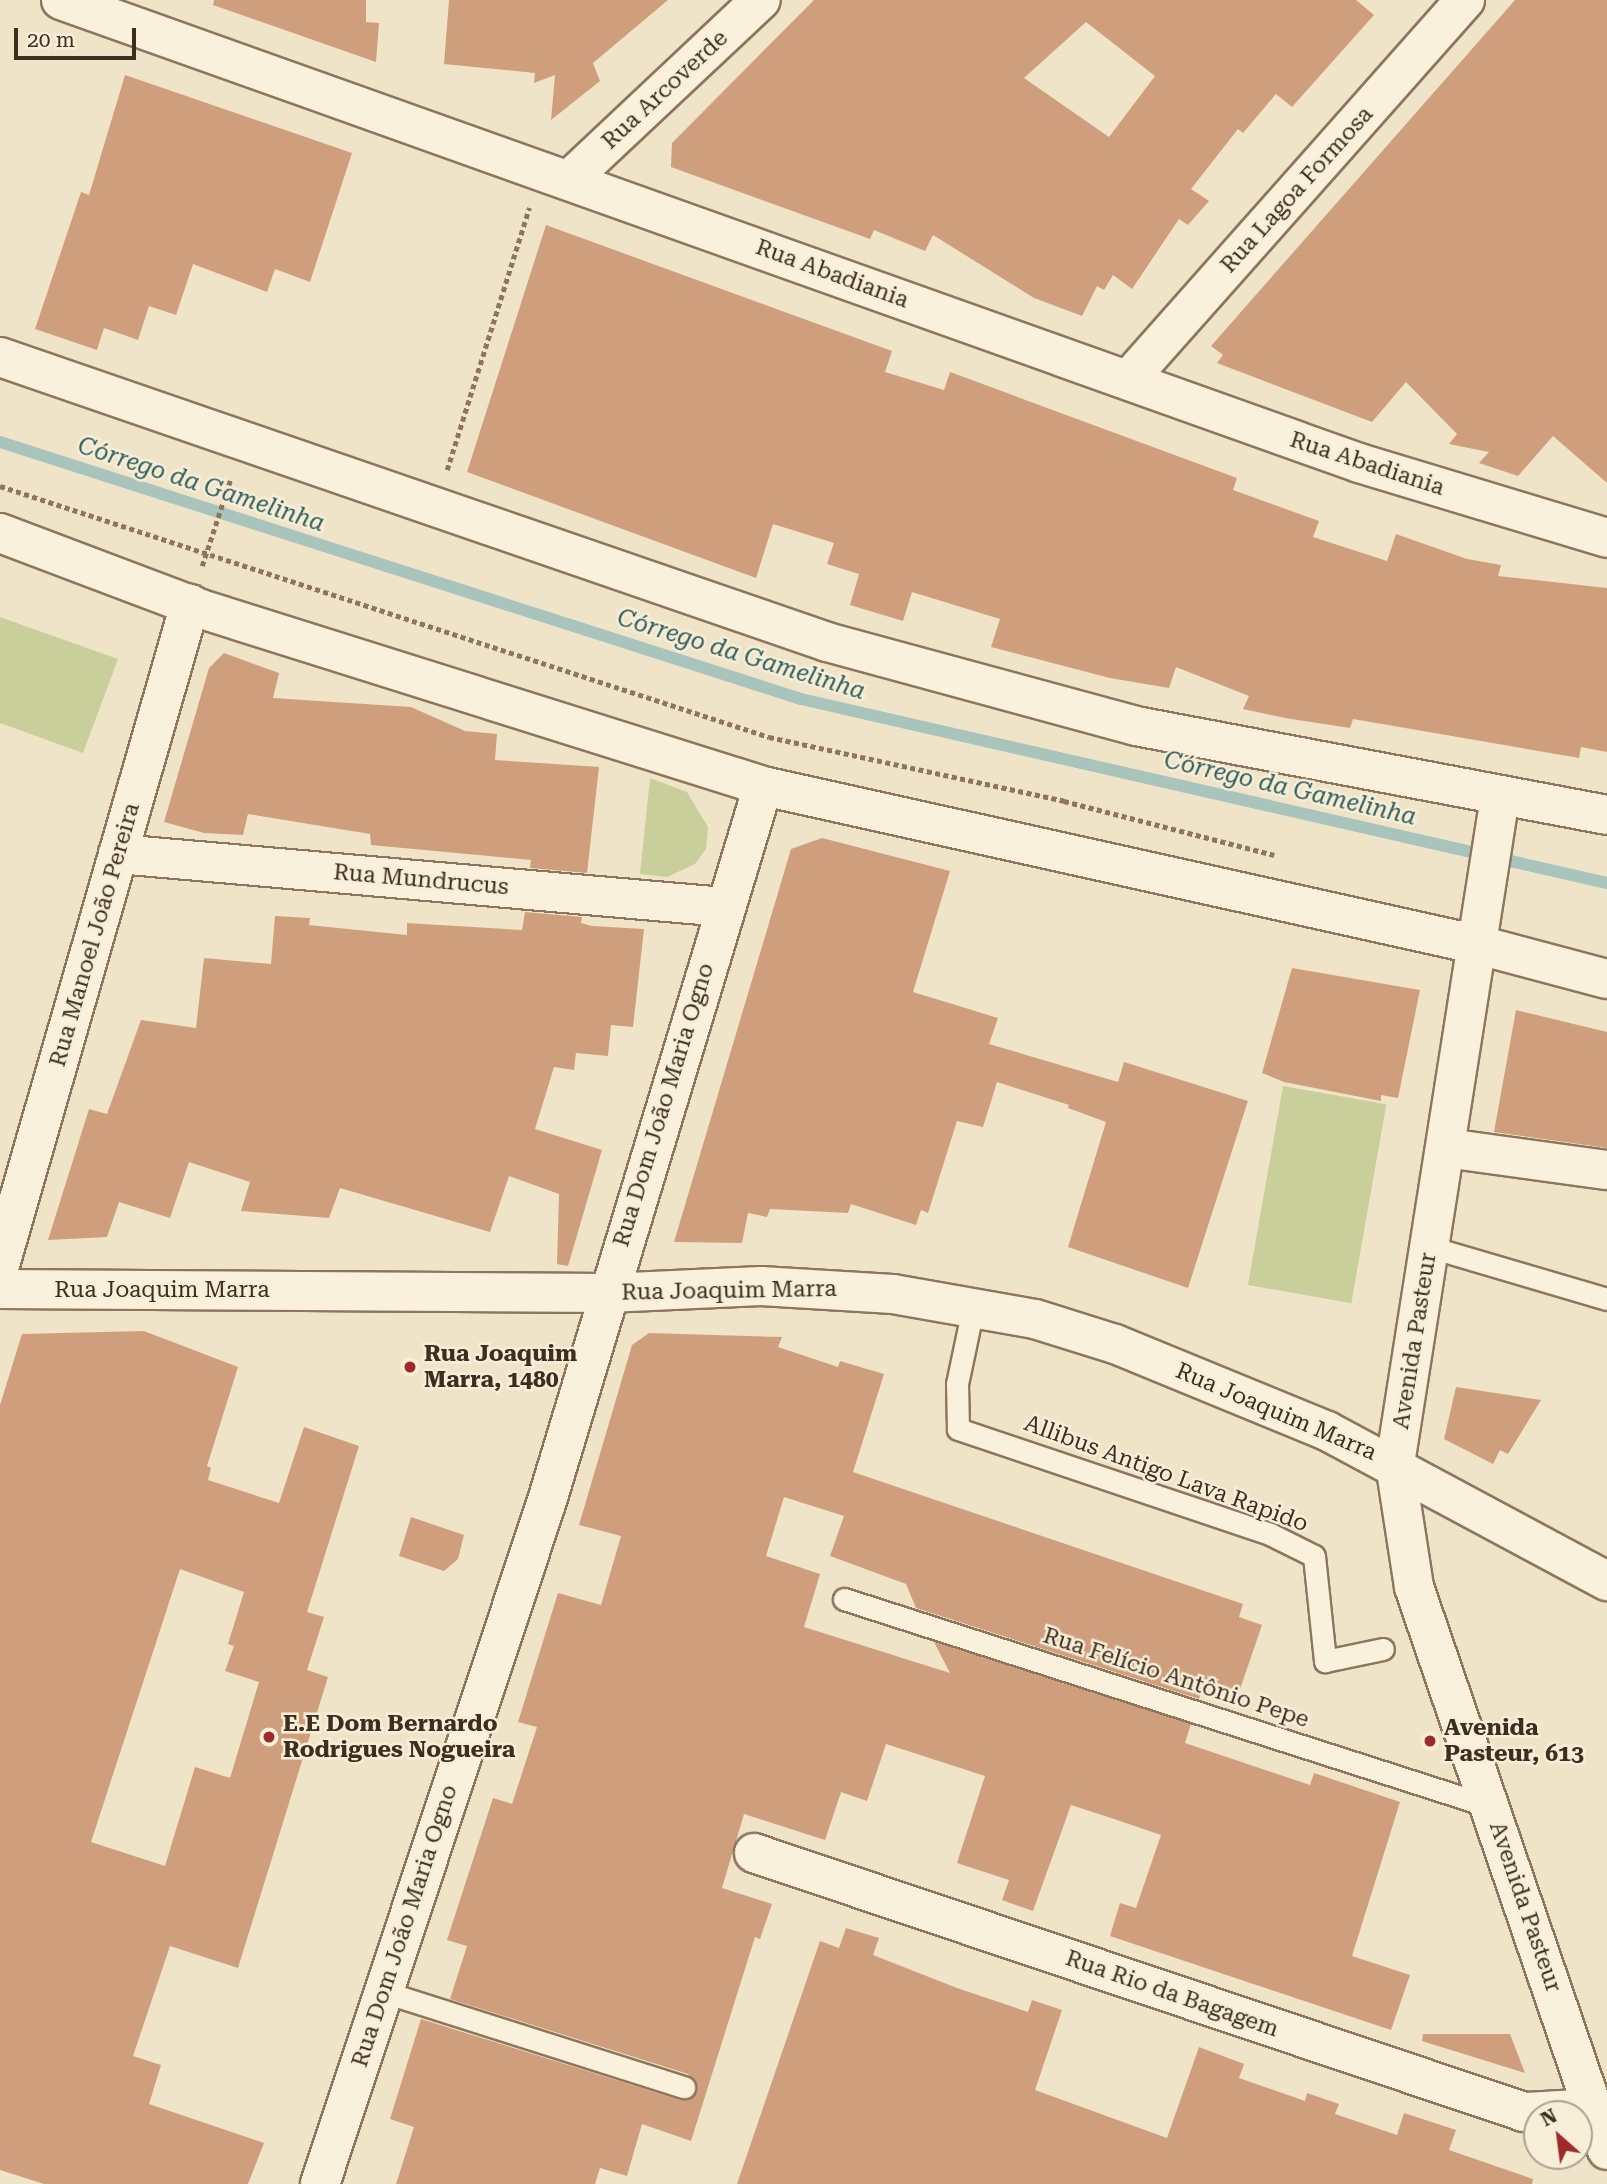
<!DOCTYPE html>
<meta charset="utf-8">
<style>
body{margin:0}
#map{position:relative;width:1607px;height:2184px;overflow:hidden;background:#f0e4c8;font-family:"Roboto Serif",serif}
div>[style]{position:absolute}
.green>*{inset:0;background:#c9cf9b;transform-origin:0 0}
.stream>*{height:12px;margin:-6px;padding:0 6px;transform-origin:6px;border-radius:6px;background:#a9c4bc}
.building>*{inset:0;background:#cf9f7d}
.path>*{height:4.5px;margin-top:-2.25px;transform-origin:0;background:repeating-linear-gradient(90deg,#8d765c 0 5px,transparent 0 8.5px)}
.roads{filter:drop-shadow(2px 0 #8d765c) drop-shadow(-2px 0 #8d765c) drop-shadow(0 2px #8d765c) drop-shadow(0 -2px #8d765c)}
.service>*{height:21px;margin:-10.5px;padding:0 10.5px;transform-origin:10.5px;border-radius:10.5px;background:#faf1dc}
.minor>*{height:38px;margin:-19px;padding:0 19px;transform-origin:19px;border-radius:19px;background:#faf1dc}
.tertiary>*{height:38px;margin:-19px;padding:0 19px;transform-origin:19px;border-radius:19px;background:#faf1dc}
.secondary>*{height:38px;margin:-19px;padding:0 19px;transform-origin:19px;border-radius:19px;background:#faf1dc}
.dots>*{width:19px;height:19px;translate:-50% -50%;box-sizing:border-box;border:4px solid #f7eed8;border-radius:50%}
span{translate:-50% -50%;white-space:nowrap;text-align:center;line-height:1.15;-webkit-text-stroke:5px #f7eed8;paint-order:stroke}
.street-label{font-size:23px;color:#3d2e20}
.poi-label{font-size:23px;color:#3d2e20;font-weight:700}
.left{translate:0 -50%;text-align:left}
.water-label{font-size:24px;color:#2f5d5a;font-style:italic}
.north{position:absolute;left:1523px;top:2100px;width:70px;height:70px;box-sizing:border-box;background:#f7eed8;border:2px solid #ada18e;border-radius:50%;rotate:332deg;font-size:19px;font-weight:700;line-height:28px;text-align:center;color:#3d2e20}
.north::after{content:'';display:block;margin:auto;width:24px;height:32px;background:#9e2a2b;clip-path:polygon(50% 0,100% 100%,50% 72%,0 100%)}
.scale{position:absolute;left:14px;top:28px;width:122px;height:32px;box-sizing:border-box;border:4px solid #3d2e20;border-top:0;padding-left:9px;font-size:21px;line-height:24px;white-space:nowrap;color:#3d2e20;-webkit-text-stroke:5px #f7eed8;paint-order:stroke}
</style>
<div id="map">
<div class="green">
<i style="clip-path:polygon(0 617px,118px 659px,83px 753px,0 723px)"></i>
<i style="clip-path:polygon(650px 778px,687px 792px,708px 827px,706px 849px,695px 864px,667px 877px,640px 874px)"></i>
<i style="left:1283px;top:1086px;width:105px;height:202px;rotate:10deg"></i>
</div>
<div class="stream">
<i style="left:0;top:442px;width:841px;rotate:17.79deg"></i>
<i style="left:801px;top:699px;width:827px;rotate:12.86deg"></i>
</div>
<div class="building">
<i style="clip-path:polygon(214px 0,366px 0,366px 22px,379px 23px,376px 62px,213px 5px)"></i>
<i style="clip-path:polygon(449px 0,668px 0,593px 63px,600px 81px,551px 120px,555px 75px,534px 83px,535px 73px,444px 64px)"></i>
<i style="clip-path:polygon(evenodd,814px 0,1356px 0,1374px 15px,1292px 107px,1276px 94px,1243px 133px,1238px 129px,1191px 189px,1209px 201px,1188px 225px,1179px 219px,1132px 289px,1113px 275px,1104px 290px,1097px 286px,1082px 316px,1034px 298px,933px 235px,925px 251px,874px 230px,870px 239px,671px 167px,672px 143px,814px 0,1086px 22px,1155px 76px,1109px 137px,1024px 78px,1086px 22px)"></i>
<i style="clip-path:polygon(1515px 0,1607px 0,1607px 483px,1553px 436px,1518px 476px,1479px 463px,1489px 452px,1449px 444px,1457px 434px,1406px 382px,1372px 422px,1217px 363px,1223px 355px,1211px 346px)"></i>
<i style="clip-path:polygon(125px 75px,352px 153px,310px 282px,275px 269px,267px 292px,193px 264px,176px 315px,149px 306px,138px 340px,104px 328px,97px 350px,35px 329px,81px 192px,89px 195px)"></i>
<i style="clip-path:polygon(546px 225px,892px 351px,885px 372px,944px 390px,950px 372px,1237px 478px,1233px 490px,1319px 521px,1313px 537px,1387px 561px,1396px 534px,1467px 559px,1501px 565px,1498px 576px,1607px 588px,1607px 752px,1581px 747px,1579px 758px,1353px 719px,1350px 728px,1285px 718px,1243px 709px,1249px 696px,1176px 667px,1169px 688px,1110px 678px,991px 647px,1000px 619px,912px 592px,903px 621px,850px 605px,859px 574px,827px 564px,834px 543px,773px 524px,756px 578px,467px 472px)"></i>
<i style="clip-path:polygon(224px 653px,279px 673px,273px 698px,411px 707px,465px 731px,497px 734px,495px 760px,599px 767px,587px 873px,530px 868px,531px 860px,371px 845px,370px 834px,248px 814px,243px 835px,204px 833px,164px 822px,209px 668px)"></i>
<i style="clip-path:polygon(822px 838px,950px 871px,913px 992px,998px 1018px,989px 1044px,1118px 1082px,1124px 1062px,1248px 1101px,1188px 1288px,1068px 1247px,1106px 1122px,1068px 1108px,1069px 1105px,997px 1082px,983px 1127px,957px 1121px,928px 1213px,921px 1210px,916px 1225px,851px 1204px,848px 1213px,770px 1209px,767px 1217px,748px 1213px,742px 1243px,674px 1242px,791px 849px)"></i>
<i style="clip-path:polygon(525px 912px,582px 917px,581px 923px,592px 926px,644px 929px,633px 1027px,611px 1025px,608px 1056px,576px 1053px,574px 1070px,554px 1067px,535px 1129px,602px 1150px,568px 1266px,557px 1264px,559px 1194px,509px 1176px,490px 1232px,340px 1188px,329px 1218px,241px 1211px,250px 1182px,189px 1162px,170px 1218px,119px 1202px,107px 1237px,48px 1240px,89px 1109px,107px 1114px,141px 1020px,196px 1028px,204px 958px,271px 964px,275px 916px,310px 918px,309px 925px,407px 935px,407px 923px,522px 930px)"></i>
<i style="clip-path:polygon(1292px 968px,1420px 990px,1398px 1098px,1381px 1095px,1381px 1101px,1284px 1082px,1262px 1073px)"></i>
<i style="clip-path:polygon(1516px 1010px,1607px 1032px,1607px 1148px,1494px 1132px)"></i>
<i style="clip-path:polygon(evenodd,144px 1331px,238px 1367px,207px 1466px,211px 1468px,208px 1480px,279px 1503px,304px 1427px,359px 1446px,307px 1612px,324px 1617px,307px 1670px,328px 1677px,238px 1968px,170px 1946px,133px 2056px,161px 2065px,149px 2104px,264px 2143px,248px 2184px,44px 2184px,0 2170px,0 1405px,22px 1334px,144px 1331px,180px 1569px,244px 1592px,228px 1644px,234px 1646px,225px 1671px,259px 1682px,230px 1778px,195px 1767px,165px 1866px,91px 1842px,180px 1569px)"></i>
<i style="clip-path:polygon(649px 1333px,782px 1337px,778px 1347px,838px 1367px,840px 1361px,884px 1374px,853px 1472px,1243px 1604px,1239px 1617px,1262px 1625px,1238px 1695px,1204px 1683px,1199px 1699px,916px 1608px,906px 1584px,830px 1556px,844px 1516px,784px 1497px,766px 1556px,820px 1574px,804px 1627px,950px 1673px,934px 1642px,1191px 1724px,1185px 1743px,1310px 1785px,1314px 1773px,1400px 1802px,1352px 1956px,1410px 1975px,1391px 2030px,1110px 1936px,1120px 1903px,1136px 1908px,1161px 1835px,1111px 1818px,1071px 1805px,1033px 1911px,1002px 1900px,1009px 1880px,957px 1863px,985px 1776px,886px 1744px,867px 1801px,841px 1792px,825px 1840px,744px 1814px,722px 1888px,772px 1904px,760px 1939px,755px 1937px,691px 2141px,642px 2124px,627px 2176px,600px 2168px,595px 2184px,396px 2184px,414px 2127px,390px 2119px,421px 2019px,680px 2100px,692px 2097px,697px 2090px,688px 2074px,450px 1999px,467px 1946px,447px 1940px,493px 1798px,512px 1804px,537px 1727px,518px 1722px,558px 1593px,601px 1605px,621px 1536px,579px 1525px,632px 1345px)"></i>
<i style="clip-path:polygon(1456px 1387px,1502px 1394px,1541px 1400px,1508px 1454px,1500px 1450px,1493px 1464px,1444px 1439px)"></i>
<i style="clip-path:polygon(411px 1517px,464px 1535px,458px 1559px,444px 1571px,399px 1556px)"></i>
<i style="clip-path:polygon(846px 1928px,879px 1938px,873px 1955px,957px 1988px,1028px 2012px,1032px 2000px,1062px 2010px,1035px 2090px,1167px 2138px,1199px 2047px,1244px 2064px,1239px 2078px,1305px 2101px,1307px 2093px,1339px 2104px,1335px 2114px,1397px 2135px,1404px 2113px,1456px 2130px,1449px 2150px,1533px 2179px,1532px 2184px,737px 2184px,820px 1941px,839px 1948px)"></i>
<i style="clip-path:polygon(1423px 2034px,1510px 2034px,1525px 2073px,1422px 2041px)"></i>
</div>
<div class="path">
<i style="left:447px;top:470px;width:275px;rotate:-72.6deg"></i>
<i style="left:0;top:486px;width:809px;rotate:18.08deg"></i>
<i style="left:769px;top:737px;width:302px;rotate:12.2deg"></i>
<i style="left:1064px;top:801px;width:217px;rotate:14.4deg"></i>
<i style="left:202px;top:566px;width:93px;rotate:-71.8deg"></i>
</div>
<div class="roads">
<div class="service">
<i style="left:1430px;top:1247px;width:184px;rotate:16.4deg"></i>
<i style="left:973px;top:1308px;width:78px;rotate:101.9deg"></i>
<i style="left:957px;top:1384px;width:45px;rotate:88.7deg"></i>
<i style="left:958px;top:1429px;width:329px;rotate:18.6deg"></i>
<i style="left:1270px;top:1534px;width:49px;rotate:26.6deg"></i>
<i style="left:1314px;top:1556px;width:106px;rotate:84deg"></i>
<i style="left:1325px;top:1661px;width:59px;rotate:-11.7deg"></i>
<i style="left:844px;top:1599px;width:681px;rotate:17.8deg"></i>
<i style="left:384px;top:1992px;width:315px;rotate:17.6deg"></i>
</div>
<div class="minor">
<i style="left:61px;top:0;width:1378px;rotate:19.63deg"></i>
<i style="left:1359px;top:463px;width:259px;rotate:16.8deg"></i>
<i style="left:569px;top:180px;width:263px;rotate:-43.2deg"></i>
<i style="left:1128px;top:380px;width:508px;rotate:-48.43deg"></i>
<i style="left:1500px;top:797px;width:675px;rotate:98.95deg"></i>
<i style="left:1395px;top:1464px;width:124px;rotate:81.2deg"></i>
<i style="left:1414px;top:1587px;width:595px;rotate:71.08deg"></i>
<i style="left:118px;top:854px;width:608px;rotate:5deg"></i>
<i style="left:1446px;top:1148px;width:162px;rotate:7.8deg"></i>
<i style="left:0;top:1265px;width:688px;rotate:-73.96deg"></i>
<i style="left:754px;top:1853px;width:812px;rotate:18.59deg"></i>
<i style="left:1524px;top:2112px;width:69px;rotate:-3.3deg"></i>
<i style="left:320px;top:2184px;width:717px;rotate:-71.62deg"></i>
<i style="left:546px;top:1504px;width:750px;rotate:-73.18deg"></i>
</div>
<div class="tertiary">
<i style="left:0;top:1289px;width:608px;rotate:0.38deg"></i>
<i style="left:608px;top:1293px;width:153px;rotate:-2.6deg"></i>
<i style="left:761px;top:1286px;width:132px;rotate:3.5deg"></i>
<i style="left:893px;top:1294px;width:144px;rotate:10deg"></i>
<i style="left:1035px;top:1319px;width:84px;rotate:17.4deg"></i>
<i style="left:1115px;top:1344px;width:229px;rotate:22.3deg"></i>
<i style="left:1327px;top:1431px;width:318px;rotate:28.2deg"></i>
</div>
<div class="secondary">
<i style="left:0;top:357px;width:875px;rotate:19.01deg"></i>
<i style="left:827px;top:642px;width:320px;rotate:15.2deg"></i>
<i style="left:1136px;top:726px;width:479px;rotate:10.7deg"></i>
<i style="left:0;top:533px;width:215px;rotate:20.7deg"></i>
<i style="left:201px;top:609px;width:589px;rotate:17.48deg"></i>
<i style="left:763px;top:786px;width:733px;rotate:12.52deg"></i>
<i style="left:1479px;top:945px;width:132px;rotate:14.9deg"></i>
</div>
</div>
<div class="dots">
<i style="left:410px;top:1367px;background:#9e2a2b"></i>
<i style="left:269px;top:1737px;background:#9e2a2b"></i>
<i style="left:1430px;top:1741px;background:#9e2a2b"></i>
</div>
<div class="street-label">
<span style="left:665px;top:90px;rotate:-43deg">Rua Arcoverde</span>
<span style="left:1297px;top:190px;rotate:-48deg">Rua Lagoa Formosa</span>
<span style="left:832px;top:274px;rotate:20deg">Rua Abadiania</span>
<span style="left:1367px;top:464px;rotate:18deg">Rua Abadiania</span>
<span style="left:421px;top:880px;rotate:5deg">Rua Mundrucus</span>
<span style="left:95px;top:935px;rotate:-74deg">Rua Manoel João Pereira</span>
<span style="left:664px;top:1105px;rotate:-73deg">Rua Dom João Maria Ogno</span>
<span style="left:162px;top:1290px">Rua Joaquim Marra</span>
<span style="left:729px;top:1291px;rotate:-1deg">Rua Joaquim Marra</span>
<span style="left:1415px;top:1341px;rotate:-81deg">Avenida Pasteur</span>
<span style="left:1276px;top:1412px;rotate:23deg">Rua Joaquim Marra</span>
<span style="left:1166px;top:1474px;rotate:20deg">Allibus Antigo Lava Rapido</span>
<span style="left:1176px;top:1678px;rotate:18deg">Rua Felício Antônio Pepe</span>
<span style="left:1525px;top:1907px;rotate:71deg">Avenida Pasteur</span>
<span style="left:405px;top:1926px;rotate:-72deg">Rua Dom João Maria Ogno</span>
<span style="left:1172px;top:1994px;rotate:19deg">Rua Rio da Bagagem</span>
</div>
<div class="poi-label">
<span class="left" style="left:424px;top:1367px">Rua Joaquim<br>Marra, 1480</span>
<span class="left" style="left:283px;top:1737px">E.E Dom Bernardo<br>Rodrigues Nogueira</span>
<span class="left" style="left:1444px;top:1741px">Avenida<br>Pasteur, 613</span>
</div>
<div class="water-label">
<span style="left:201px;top:485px;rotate:18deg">Córrego da Gamelinha</span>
<span style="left:741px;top:655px;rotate:17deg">Córrego da Gamelinha</span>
<span style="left:1290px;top:789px;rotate:13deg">Córrego da Gamelinha</span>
</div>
<div class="north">N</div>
<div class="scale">20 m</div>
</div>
